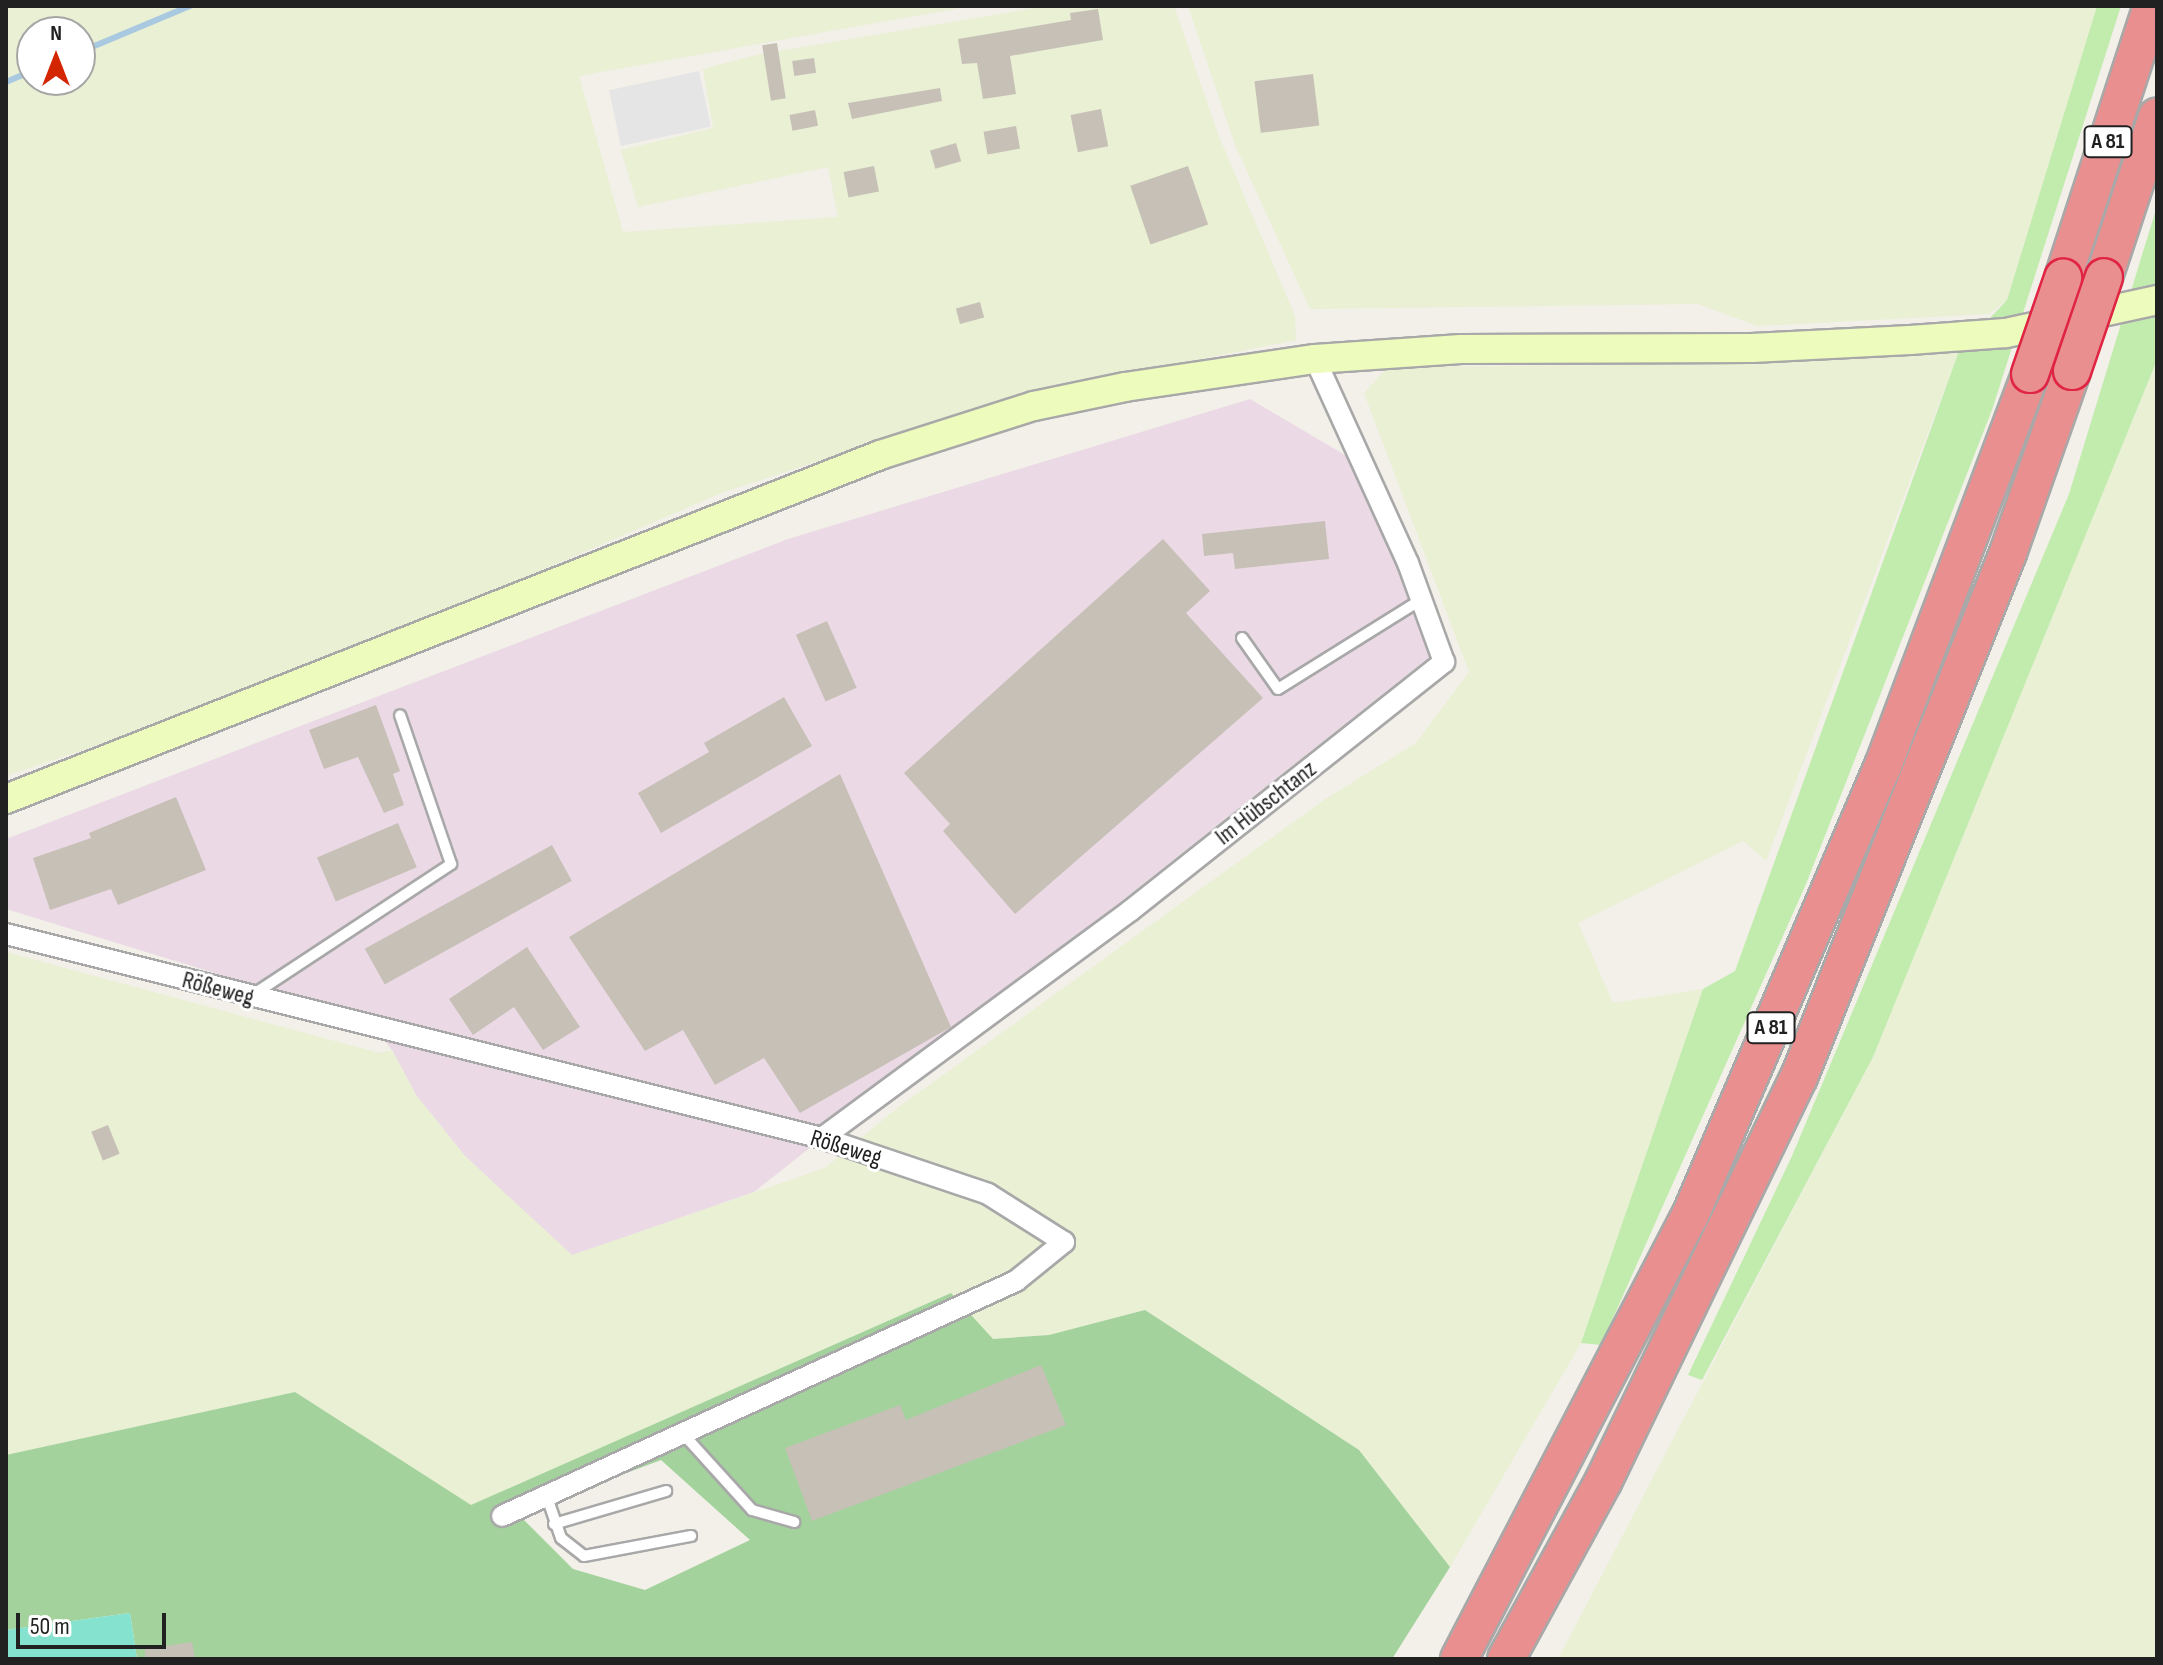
<!DOCTYPE html>
<meta charset="utf-8">
<style>
body{margin:0}
#map{position:relative;width:2163px;height:1665px;overflow:hidden;background:#f2f0e8;font-family:"Sofia Sans Condensed",sans-serif}
div>[style]{position:absolute}
.industrial>*{inset:0;background:#ebdae5}
.farmland>*{inset:0;background:#e9f0d4}
.grass>*{inset:0;background:#c2ecae}
.forest>*{inset:0;background:#a3d29c}
.pitch>*{inset:0;background:#85e2ce}
.parking>*{inset:0;background:#e5e5e5;transform-origin:0 0}
.stream>*{height:6px;margin:-3px;padding:0 3px;transform-origin:3px;border-radius:3px;background:#a8c9e0}
.building>*{inset:0;background:#c7c0b7;transform-origin:0 0}
.roads{filter:drop-shadow(2px 0 #a8a8a8) drop-shadow(-2px 0 #a8a8a8) drop-shadow(0 2px #a8a8a8) drop-shadow(0 -2px #a8a8a8)}
.lane>*{height:10px;margin:-5px;padding:0 5px;transform-origin:5px;border-radius:5px;background:#fff}
.street>*{height:20px;margin:-10px;padding:0 10px;transform-origin:10px;border-radius:10px;background:#fff}
.secondary>*{height:28px;margin:-14px;padding:0 14px;transform-origin:14px;border-radius:14px;background:#edfbbd}
.highway>*{height:36px;margin:-18px;padding:0 18px;transform-origin:18px;border-radius:18px;background:#ea8f90}
.bridges{filter:drop-shadow(2px 0 #e02544) drop-shadow(-2px 0 #e02544) drop-shadow(0 2px #e02544) drop-shadow(0 -2px #e02544)}
.highway-bridge>*{height:36px;margin:-18px;padding:0 18px;transform-origin:18px;border-radius:18px;background:#ea8f90}
span{translate:-50% -50%;white-space:nowrap;text-align:center;line-height:1.15;-webkit-text-stroke:6px #fff;paint-order:stroke}
.shield-label span{padding:2px 6px;background:#fff;border:2px solid;border-radius:6px;-webkit-text-stroke-width:0}
.shield-label{font-size:22px;color:#212121;font-weight:700}
.street-label{font-size:24px;color:#212121}
.frame{position:absolute;inset:0;border:8px solid #212121;pointer-events:none}
.north{position:absolute;left:16px;top:16px;width:80px;height:80px;box-sizing:border-box;background:#fff;border:2px solid #a6a6a6;border-radius:50%;rotate:0deg;font-size:22px;font-weight:700;line-height:32px;text-align:center;color:#212121}
.north::after{content:'';display:block;margin:auto;width:28px;height:36px;background:#d32500;clip-path:polygon(50% 0,100% 100%,50% 72%,0 100%)}
.scale{position:absolute;left:16px;top:1613px;width:150px;height:36px;box-sizing:border-box;border:4px solid #212121;border-top:0;padding-left:10px;font-size:24px;line-height:28px;white-space:nowrap;color:#212121;-webkit-text-stroke:6px #fff;paint-order:stroke}
</style>
<div id="map">
<div class="industrial">
<i style="clip-path:polygon(1250px 399px,1367px 468px,1432px 655px,754px 1192px,571px 1256px,465px 1156px,416px 1095px,392px 1050px,368px 1020px,6px 909px,6px 839px,788px 539px)"></i>
</div>
<div class="farmland">
<i style="clip-path:polygon(evenodd,6px 6px,971px 6px,579px 76px,623px 232px,838px 217px,828px 167px,638px 207px,621px 150px,713px 128px,703px 69px,756px 55px,1046px 6px,1174px 6px,1218px 134px,1295px 316px,1296px 340px,1023px 394px,724px 492px,444px 612px,174px 719px,6px 776px,6px 6px,32px 32px,80px 32px,80px 80px,32px 80px,32px 32px)"></i>
<i style="clip-path:polygon(1188px 6px,2097px 6px,2007px 300px,1989px 314px,1757px 326px,1698px 304px,1310px 309px,1235px 145px)"></i>
<i style="clip-path:polygon(1959px 351px,1766px 861px,1743px 841px,1578px 923px,1613px 1003px,1703px 989px,1581px 1343px,1450px 1567px,1359px 1450px,1145px 1310px,1049px 1335px,992px 1339px,951px 1293px,471px 1506px,295px 1392px,6px 1455px,6px 952px,379px 1053px,392px 1050px,416px 1095px,465px 1156px,572px 1255px,825px 1168px,896px 1109px,1324px 800px,1416px 743px,1469px 672px,1364px 393px,1388px 367px,1644px 365px)"></i>
<i style="clip-path:polygon(2157px 360px,2157px 1659px,1558px 1659px,1873px 1057px)"></i>
</div>
<div class="grass">
<i style="clip-path:polygon(2097px 6px,2121px 6px,1992px 410px,1806px 884px,1601px 1345px,1581px 1343px,1703px 989px,1735px 971px,1959px 351px,2007px 300px)"></i>
<i style="clip-path:polygon(2157px 206px,2157px 360px,1873px 1057px,1702px 1380px,1688px 1375px,1792px 1156px,2069px 494px)"></i>
</div>
<div class="forest">
<i style="clip-path:polygon(evenodd,951px 1293px,993px 1339px,1049px 1335px,1145px 1310px,1359px 1450px,1450px 1567px,1392px 1659px,137px 1659px,130px 1613px,6px 1630px,6px 1455px,295px 1392px,471px 1505px,951px 1293px,661px 1460px,750px 1540px,645px 1590px,573px 1569px,518px 1514px,661px 1460px)"></i>
</div>
<div class="pitch">
<i style="clip-path:polygon(130px 1613px,137px 1659px,6px 1659px,6px 1630px)"></i>
</div>
<div class="parking">
<i style="left:699px;top:71px;width:57px;height:92px;rotate:78deg"></i>
</div>
<div class="stream">
<i style="left:80px;top:52px;width:119px;rotate:-22.7deg"></i>
<i style="left:6px;top:82px;width:28px;rotate:-23deg"></i>
</div>
<div class="building">
<i style="clip-path:polygon(1098px 9px,1103px 40px,1010px 56px,1016px 94px,983px 99px,977px 63px,962px 64px,958px 39px,1071px 20px,1070px 13px)"></i>
<i style="left:777px;top:43px;width:56px;height:15px;rotate:81deg"></i>
<i style="left:814px;top:58px;width:15px;height:22px;rotate:82deg"></i>
<i style="left:1313px;top:74px;width:52px;height:59px;rotate:83deg"></i>
<i style="clip-path:polygon(940px 88px,942px 101px,852px 119px,848px 103px)"></i>
<i style="left:1101px;top:109px;width:38px;height:31px;rotate:79deg"></i>
<i style="left:815px;top:110px;width:16px;height:26px;rotate:79deg"></i>
<i style="left:1016px;top:126px;width:23px;height:33px;rotate:80deg"></i>
<i style="left:956px;top:143px;width:19px;height:27px;rotate:74deg"></i>
<i style="left:874px;top:166px;width:26px;height:31px;rotate:79deg"></i>
<i style="left:1188px;top:166px;width:62px;height:61px;rotate:71deg"></i>
<i style="left:980px;top:302px;width:16px;height:25px;rotate:75deg"></i>
<i style="clip-path:polygon(1325px 521px,1329px 559px,1235px 569px,1233px 553px,1204px 556px,1202px 534px)"></i>
<i style="clip-path:polygon(1163px 539px,1210px 591px,1186px 613px,1263px 698px,1015px 914px,943px 831px,950px 824px,904px 773px)"></i>
<i style="left:827px;top:621px;width:73px;height:34px;rotate:66deg"></i>
<i style="clip-path:polygon(784px 697px,812px 746px,661px 833px,638px 793px,709px 752px,704px 743px)"></i>
<i style="clip-path:polygon(376px 705px,400px 771px,393px 774px,404px 805px,384px 813px,358px 757px,324px 769px,309px 730px)"></i>
<i style="clip-path:polygon(840px 774px,951px 1027px,800px 1113px,764px 1058px,715px 1085px,683px 1030px,645px 1051px,569px 937px)"></i>
<i style="clip-path:polygon(176px 797px,206px 870px,118px 905px,111px 889px,50px 910px,33px 858px,91px 838px,89px 833px)"></i>
<i style="left:398px;top:823px;width:48px;height:88px;rotate:67deg"></i>
<i style="left:552px;top:845px;width:41px;height:214px;rotate:61deg"></i>
<i style="clip-path:polygon(527px 947px,580px 1027px,543px 1050px,514px 1007px,473px 1035px,449px 999px)"></i>
<i style="left:108px;top:1125px;width:31px;height:18px;rotate:68deg"></i>
<i style="clip-path:polygon(1041px 1365px,1066px 1425px,812px 1521px,785px 1448px,900px 1405px,906px 1420px)"></i>
<i style="clip-path:polygon(192px 1642px,195px 1659px,145px 1659px,145px 1649px)"></i>
</div>
<div class="roads">
<div class="lane">
<i style="left:1242px;top:638px;width:62px;rotate:54.8deg"></i>
<i style="left:1278px;top:689px;width:170px;rotate:-32deg"></i>
<i style="left:254px;top:994px;width:236px;rotate:-33.4deg"></i>
<i style="left:451px;top:864px;width:157px;rotate:-108.9deg"></i>
<i style="left:685px;top:1436px;width:100px;rotate:47.8deg"></i>
<i style="left:752px;top:1510px;width:44px;rotate:15.9deg"></i>
<i style="left:547px;top:1497px;width:43px;rotate:71.1deg"></i>
<i style="left:561px;top:1538px;width:29px;rotate:38deg"></i>
<i style="left:584px;top:1556px;width:109px;rotate:-10.6deg"></i>
<i style="left:554px;top:1524px;width:117px;rotate:-16.4deg"></i>
</div>
<div class="street">
<i style="left:6px;top:934px;width:841px;rotate:14.04deg"></i>
<i style="left:822px;top:1138px;width:175px;rotate:18.6deg"></i>
<i style="left:988px;top:1194px;width:90px;rotate:32.3deg"></i>
<i style="left:1064px;top:1242px;width:62px;rotate:140.9deg"></i>
<i style="left:1016px;top:1281px;width:565px;rotate:155.43deg"></i>
<i style="left:822px;top:1138px;width:383px;rotate:-36.4deg"></i>
<i style="left:1130px;top:911px;width:401px;rotate:-38.4deg"></i>
<i style="left:1444px;top:662px;width:105px;rotate:-110deg"></i>
<i style="left:1408px;top:563px;width:224px;rotate:-114.5deg"></i>
</div>
<div class="secondary">
<i style="left:6px;top:799px;width:939px;rotate:-21.48deg"></i>
<i style="left:880px;top:455px;width:162px;rotate:-17.7deg"></i>
<i style="left:1034px;top:406px;width:93px;rotate:-11.8deg"></i>
<i style="left:1125px;top:387px;width:192px;rotate:-8.4deg"></i>
<i style="left:1315px;top:359px;width:146px;rotate:-3.9deg"></i>
<i style="left:1461px;top:349px;width:291px;rotate:-0.2deg"></i>
<i style="left:1752px;top:348px;width:158px;rotate:-2.9deg"></i>
<i style="left:1910px;top:340px;width:96px;rotate:-4.2deg"></i>
<i style="left:2006px;top:333px;width:155px;rotate:-12.3deg"></i>
</div>
<div class="highway">
<i style="left:2104px;top:277px;width:169px;rotate:-71.7deg"></i>
<i style="left:2063px;top:278px;width:286px;rotate:-71.9deg"></i>
<i style="left:1459px;top:1659px;width:500px;rotate:-62.5deg"></i>
<i style="left:1690px;top:1216px;width:490px;rotate:-66.8deg"></i>
<i style="left:1883px;top:766px;width:419px;rotate:-69.4deg"></i>
<i style="left:1506px;top:1659px;width:204px;rotate:-61.3deg"></i>
<i style="left:1604px;top:1480px;width:448px;rotate:-64.2deg"></i>
<i style="left:1799px;top:1077px;width:564px;rotate:-68.26deg"></i>
<i style="left:2008px;top:553px;width:193px;rotate:-70.6deg"></i>
</div>
</div>
<div class="bridges">
<div class="highway-bridge">
<i style="left:2072px;top:371px;width:99px;rotate:-71.2deg"></i>
<i style="left:2030px;top:374px;width:102px;rotate:-71deg"></i>
</div>
</div>
<div class="shield-label">
<span style="left:2108px;top:142px">A 81</span>
<span style="left:1771px;top:1028px">A 81</span>
</div>
<div class="street-label">
<span style="left:1266px;top:803px;rotate:-38deg">Im Hübschtanz</span>
<span style="left:218px;top:989px;rotate:15deg">Rößeweg</span>
<span style="left:846px;top:1148px;rotate:17deg">Rößeweg</span>
</div>
<div class="frame"></div>
<div class="north">N</div>
<div class="scale">50 m</div>
</div>
